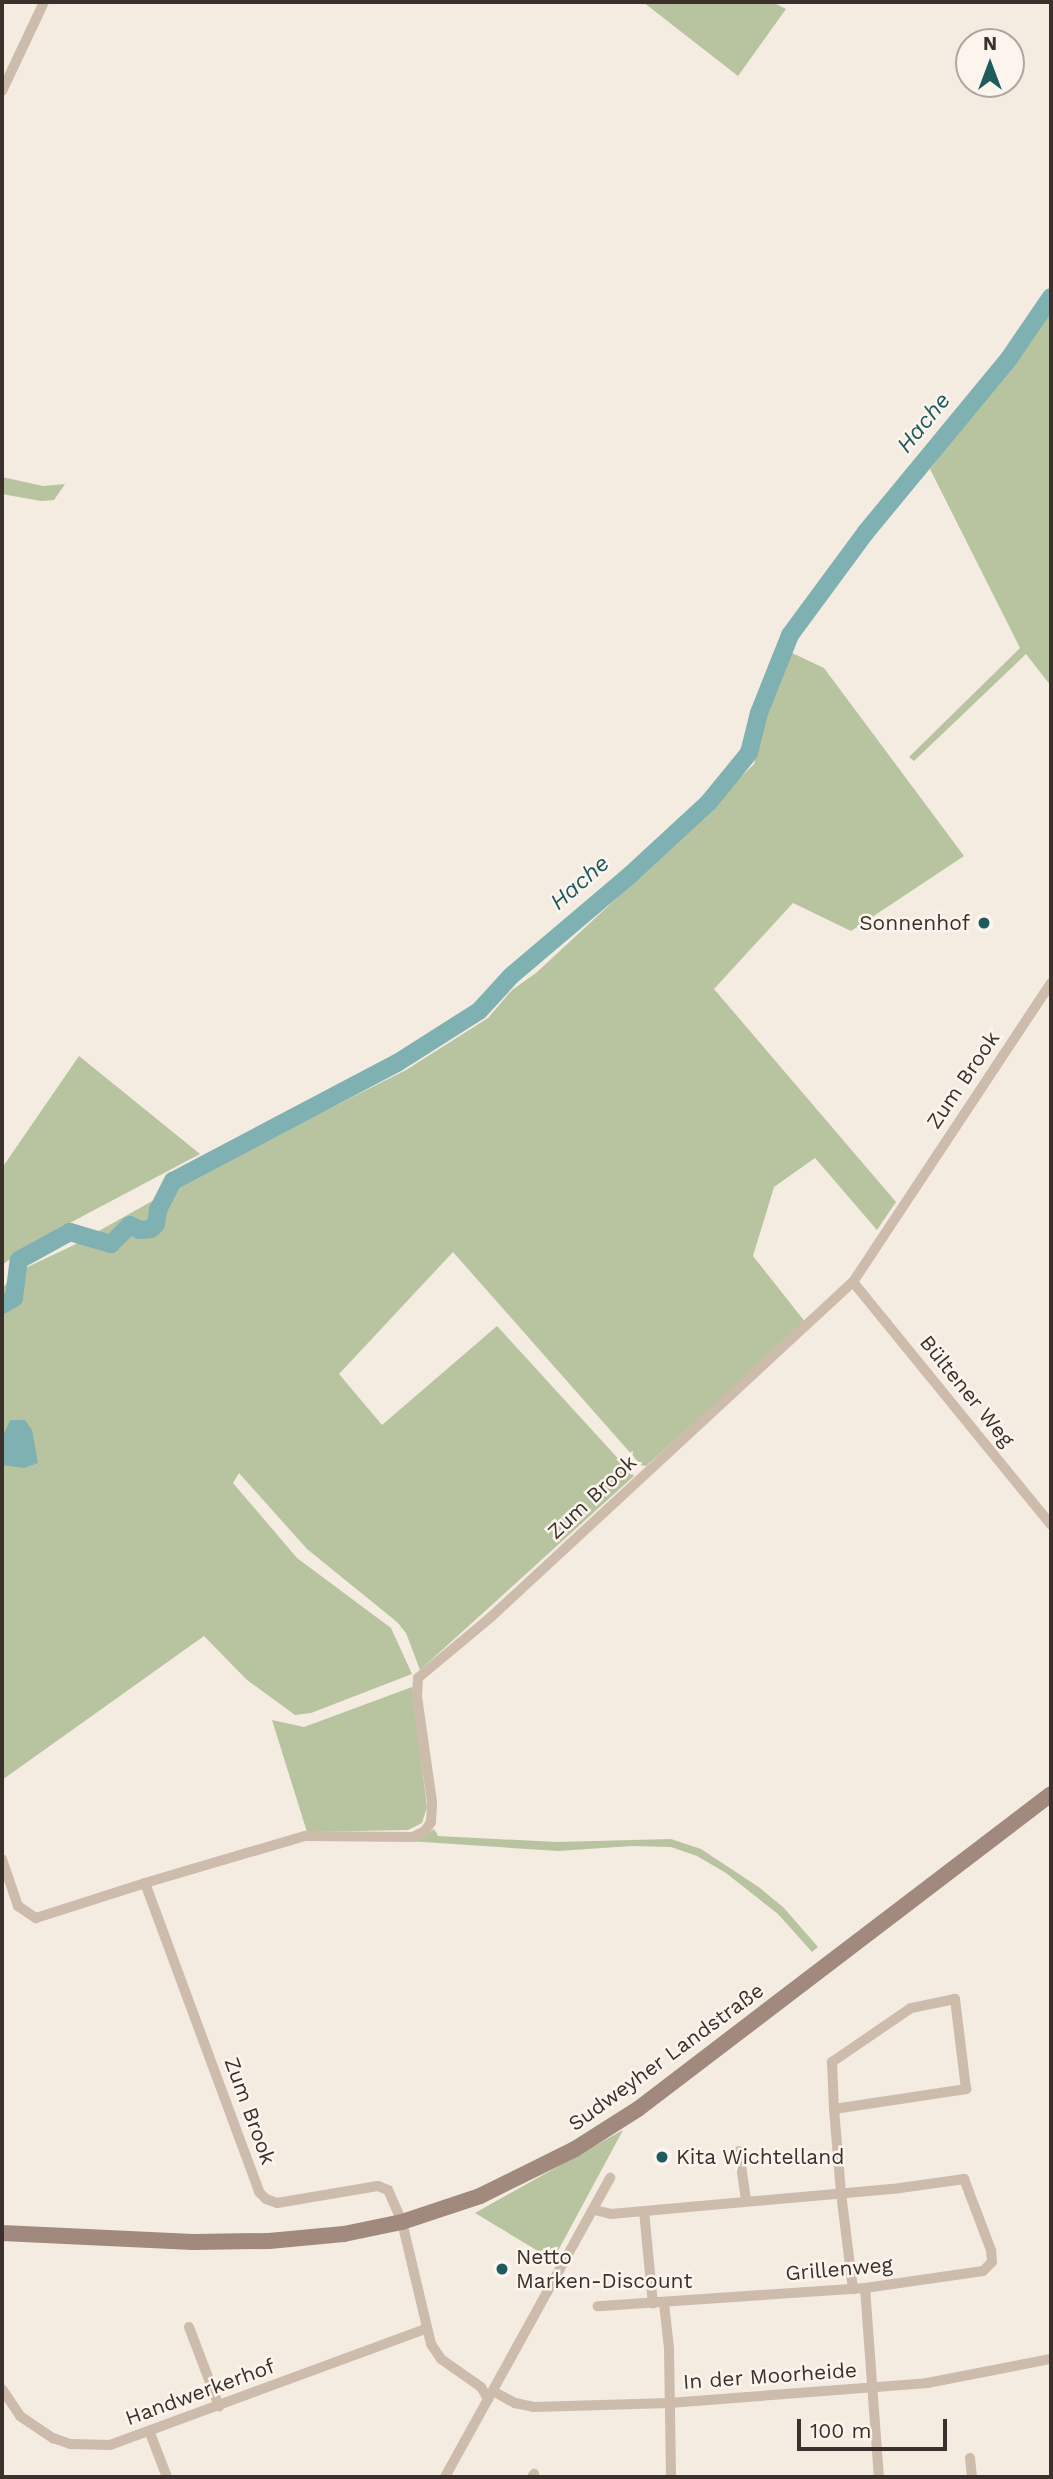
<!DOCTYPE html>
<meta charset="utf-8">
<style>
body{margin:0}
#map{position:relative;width:1053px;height:2479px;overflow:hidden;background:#f4ebe1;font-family:"Work Sans",sans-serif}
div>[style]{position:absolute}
.green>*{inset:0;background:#b8c4a0}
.water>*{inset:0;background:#7fb0b2}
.river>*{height:18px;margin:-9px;padding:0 9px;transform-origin:9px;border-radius:9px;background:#7fb0b2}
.minor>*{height:10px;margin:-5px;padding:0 5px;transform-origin:5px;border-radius:5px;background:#cdbbac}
.secondary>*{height:16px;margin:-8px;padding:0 8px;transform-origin:8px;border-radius:8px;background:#a18a7d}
.dots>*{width:19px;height:19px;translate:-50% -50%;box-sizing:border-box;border:4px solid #fbf5ee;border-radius:50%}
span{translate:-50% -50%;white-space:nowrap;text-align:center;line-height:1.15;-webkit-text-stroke:5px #fbf5ee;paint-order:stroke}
.poi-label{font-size:21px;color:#3b302b}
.right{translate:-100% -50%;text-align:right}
.left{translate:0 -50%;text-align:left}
.street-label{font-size:21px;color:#3b302b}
.water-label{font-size:23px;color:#1f5a5e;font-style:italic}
.frame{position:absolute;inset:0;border:4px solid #3b302b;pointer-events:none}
.north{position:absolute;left:955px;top:28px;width:70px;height:70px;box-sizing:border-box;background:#fbf5ee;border:2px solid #aea6a0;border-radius:50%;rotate:0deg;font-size:19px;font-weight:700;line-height:28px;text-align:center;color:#3b302b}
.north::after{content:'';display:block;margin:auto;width:24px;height:32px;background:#1f5a5e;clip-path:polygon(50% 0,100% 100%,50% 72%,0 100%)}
.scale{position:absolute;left:797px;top:2419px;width:150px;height:32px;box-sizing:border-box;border:4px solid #3b302b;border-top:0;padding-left:9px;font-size:21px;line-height:24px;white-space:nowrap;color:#3b302b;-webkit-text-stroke:5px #fbf5ee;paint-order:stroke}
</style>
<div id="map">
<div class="green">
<i style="clip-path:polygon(643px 2px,772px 2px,786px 9px,738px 76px)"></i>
<i style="clip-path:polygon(1051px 306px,1051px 686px,1026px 654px,914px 761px,909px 757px,1020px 648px,930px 469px)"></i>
<i style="clip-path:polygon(2px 477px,43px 486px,65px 484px,54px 500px,41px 501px,2px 494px)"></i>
<i style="clip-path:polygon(790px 652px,824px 668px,964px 856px,851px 931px,793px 903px,714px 989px,896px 1202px,877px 1230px,815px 1158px,774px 1187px,753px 1256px,806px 1323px,646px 1466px,641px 1465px,453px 1252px,339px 1374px,382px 1425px,497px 1326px,634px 1476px,420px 1670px,406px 1633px,397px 1622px,307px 1549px,239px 1473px,233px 1483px,297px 1558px,391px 1628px,412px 1674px,311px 1713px,295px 1715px,247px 1680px,204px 1636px,2px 1780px,2px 1288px,21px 1270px,72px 1246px,213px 1167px,406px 1070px,488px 1018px,512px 990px,536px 973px,632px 884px,754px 764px,765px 716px)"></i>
<i style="clip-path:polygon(79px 1056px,200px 1154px,32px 1243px,2px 1265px,2px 1168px)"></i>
<i style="clip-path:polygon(412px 1687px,427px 1807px,422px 1823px,408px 1830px,307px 1832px,272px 1720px,304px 1727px)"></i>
<i style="clip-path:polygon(434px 1829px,438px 1836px,557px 1842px,671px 1839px,701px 1849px,760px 1888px,784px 1908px,818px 1947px,812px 1952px,778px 1914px,726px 1873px,697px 1856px,671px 1847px,632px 1846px,558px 1851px,408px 1841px,422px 1838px)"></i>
<i style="clip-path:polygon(623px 2130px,553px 2260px,475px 2213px)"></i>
</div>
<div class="water">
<i style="clip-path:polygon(10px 1420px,25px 1420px,32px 1430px,38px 1463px,24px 1468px,2px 1465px,2px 1438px)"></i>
</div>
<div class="river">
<i style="left:2px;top:1305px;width:14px;rotate:-30deg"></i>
<i style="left:14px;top:1298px;width:38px;rotate:-83deg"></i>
<i style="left:19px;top:1260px;width:58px;rotate:-28.8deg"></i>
<i style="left:70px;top:1232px;width:43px;rotate:16.3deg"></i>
<i style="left:111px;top:1244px;width:27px;rotate:-45deg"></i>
<i style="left:130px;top:1225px;width:11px;rotate:27deg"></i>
<i style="left:140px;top:1230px;width:11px;rotate:-5deg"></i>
<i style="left:151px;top:1229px;width:7px;rotate:-45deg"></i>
<i style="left:156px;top:1224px;width:14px;rotate:-82deg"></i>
<i style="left:158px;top:1210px;width:33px;rotate:-63deg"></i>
<i style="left:173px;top:1181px;width:253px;rotate:-27.8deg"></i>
<i style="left:397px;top:1063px;width:97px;rotate:-32.4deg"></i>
<i style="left:479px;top:1011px;width:47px;rotate:-47.6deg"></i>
<i style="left:511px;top:976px;width:156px;rotate:-40.3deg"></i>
<i style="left:630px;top:875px;width:108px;rotate:-42.7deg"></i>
<i style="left:709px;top:802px;width:63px;rotate:-50.8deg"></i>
<i style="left:749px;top:753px;width:41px;rotate:-76deg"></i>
<i style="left:759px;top:713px;width:84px;rotate:-68.3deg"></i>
<i style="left:790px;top:635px;width:128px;rotate:-53.6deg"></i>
<i style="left:866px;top:532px;width:223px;rotate:-50.5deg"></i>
<i style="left:1008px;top:360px;width:76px;rotate:-55.7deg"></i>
</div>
<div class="minor">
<i style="left:2px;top:91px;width:98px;rotate:-64.7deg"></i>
<i style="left:853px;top:1282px;width:313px;rotate:50.8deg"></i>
<i style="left:2px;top:1859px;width:50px;rotate:71.2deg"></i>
<i style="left:18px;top:1906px;width:22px;rotate:34deg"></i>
<i style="left:36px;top:1918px;width:114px;rotate:-17.8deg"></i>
<i style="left:145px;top:1883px;width:329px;rotate:69.7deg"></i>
<i style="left:259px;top:2192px;width:10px;rotate:45deg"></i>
<i style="left:266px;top:2199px;width:12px;rotate:20deg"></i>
<i style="left:277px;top:2203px;width:102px;rotate:-9.6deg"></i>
<i style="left:378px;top:2186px;width:11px;rotate:22deg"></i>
<i style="left:388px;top:2190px;width:35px;rotate:66deg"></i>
<i style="left:402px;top:2222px;width:125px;rotate:76.6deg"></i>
<i style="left:431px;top:2344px;width:18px;rotate:56deg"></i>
<i style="left:441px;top:2359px;width:49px;rotate:35deg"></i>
<i style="left:481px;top:2387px;width:14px;rotate:60deg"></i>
<i style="left:145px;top:1883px;width:167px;rotate:-16.4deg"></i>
<i style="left:305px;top:1836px;width:108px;rotate:0.5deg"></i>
<i style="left:413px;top:1837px;width:13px;rotate:-27deg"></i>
<i style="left:425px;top:1831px;width:11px;rotate:-56deg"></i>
<i style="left:431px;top:1822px;width:20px;rotate:-87deg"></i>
<i style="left:432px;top:1802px;width:107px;rotate:-98.1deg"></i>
<i style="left:417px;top:1696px;width:18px;rotate:-87deg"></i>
<i style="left:418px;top:1678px;width:95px;rotate:-39.9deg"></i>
<i style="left:491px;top:1617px;width:493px;rotate:-42.8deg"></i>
<i style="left:853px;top:1282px;width:359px;rotate:-56.5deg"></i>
<i style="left:834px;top:2109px;width:134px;rotate:-8.6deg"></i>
<i style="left:966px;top:2089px;width:91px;rotate:-97deg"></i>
<i style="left:955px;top:1999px;width:45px;rotate:168.4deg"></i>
<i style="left:911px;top:2008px;width:96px;rotate:145.6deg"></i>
<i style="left:832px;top:2062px;width:47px;rotate:87.6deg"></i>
<i style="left:834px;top:2109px;width:84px;rotate:85.2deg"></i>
<i style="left:841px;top:2193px;width:97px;rotate:82.9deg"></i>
<i style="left:739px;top:2151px;width:49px;rotate:81.9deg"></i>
<i style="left:595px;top:2210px;width:16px;rotate:14deg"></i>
<i style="left:611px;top:2214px;width:290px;rotate:-5.1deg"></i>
<i style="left:900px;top:2188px;width:65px;rotate:-8deg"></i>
<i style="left:964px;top:2179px;width:76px;rotate:69.2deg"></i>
<i style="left:991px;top:2250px;width:12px;rotate:85deg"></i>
<i style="left:992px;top:2262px;width:13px;rotate:135deg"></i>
<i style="left:983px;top:2271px;width:119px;rotate:171.8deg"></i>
<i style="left:865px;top:2288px;width:268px;rotate:176.1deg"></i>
<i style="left:644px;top:2211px;width:93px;rotate:84.5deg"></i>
<i style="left:865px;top:2288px;width:190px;rotate:85.8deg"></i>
<i style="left:664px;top:2303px;width:45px;rotate:83.7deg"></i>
<i style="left:669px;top:2348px;width:129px;rotate:89.1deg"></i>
<i style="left:189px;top:2327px;width:85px;rotate:69.2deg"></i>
<i style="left:2px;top:2389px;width:32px;rotate:56deg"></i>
<i style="left:20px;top:2416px;width:40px;rotate:34deg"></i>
<i style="left:53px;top:2438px;width:18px;rotate:19deg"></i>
<i style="left:70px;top:2444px;width:40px;rotate:1.4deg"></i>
<i style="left:110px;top:2445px;width:337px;rotate:-20.2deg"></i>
<i style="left:493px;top:2391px;width:25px;rotate:29deg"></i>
<i style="left:515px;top:2403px;width:19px;rotate:12deg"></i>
<i style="left:534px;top:2407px;width:135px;rotate:-1.7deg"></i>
<i style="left:669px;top:2403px;width:259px;rotate:-4.4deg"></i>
<i style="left:927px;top:2383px;width:126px;rotate:-11deg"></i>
<i style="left:150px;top:2433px;width:47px;rotate:68.9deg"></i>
<i style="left:970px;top:2458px;width:19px;rotate:84deg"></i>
<i style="left:445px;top:2477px;width:342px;rotate:-61.1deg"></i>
<i style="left:532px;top:2477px;width:4px;rotate:-56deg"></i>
</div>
<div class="secondary">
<i style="left:2px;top:2233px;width:191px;rotate:2.7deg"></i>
<i style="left:193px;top:2242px;width:76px;rotate:-0.8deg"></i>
<i style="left:269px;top:2241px;width:75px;rotate:-5.3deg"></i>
<i style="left:344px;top:2234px;width:59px;rotate:-11.7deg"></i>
<i style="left:402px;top:2222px;width:82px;rotate:-18.4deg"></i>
<i style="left:480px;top:2196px;width:106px;rotate:-26.3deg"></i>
<i style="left:575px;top:2149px;width:75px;rotate:-32.4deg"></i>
<i style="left:638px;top:2109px;width:519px;rotate:-37.33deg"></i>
</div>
<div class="dots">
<i style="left:984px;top:923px;background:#1f5a5e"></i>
<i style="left:662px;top:2157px;background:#1f5a5e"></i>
<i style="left:502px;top:2269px;background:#1f5a5e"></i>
</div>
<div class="poi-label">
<span class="right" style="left:970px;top:923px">Sonnenhof</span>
<span class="left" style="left:676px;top:2157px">Kita Wichtelland</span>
<span class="left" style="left:516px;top:2269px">Netto<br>Marken-Discount</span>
</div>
<div class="street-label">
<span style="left:963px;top:1080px;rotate:-56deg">Zum Brook</span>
<span style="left:967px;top:1391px;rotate:51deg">Bültener Weg</span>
<span style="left:592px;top:1497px;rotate:-43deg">Zum Brook</span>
<span style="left:666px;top:2057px;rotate:-36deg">Sudweyher Landstraße</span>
<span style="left:250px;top:2111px;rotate:70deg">Zum Brook</span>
<span style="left:839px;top:2269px;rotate:-5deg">Grillenweg</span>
<span style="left:770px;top:2376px;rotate:-4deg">In der Moorheide</span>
<span style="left:200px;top:2392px;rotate:-20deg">Handwerkerhof</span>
</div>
<div class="water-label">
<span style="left:924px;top:423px;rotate:-51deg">Hache</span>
<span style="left:580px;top:883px;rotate:-41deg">Hache</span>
</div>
<div class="frame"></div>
<div class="north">N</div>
<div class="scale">100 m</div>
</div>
